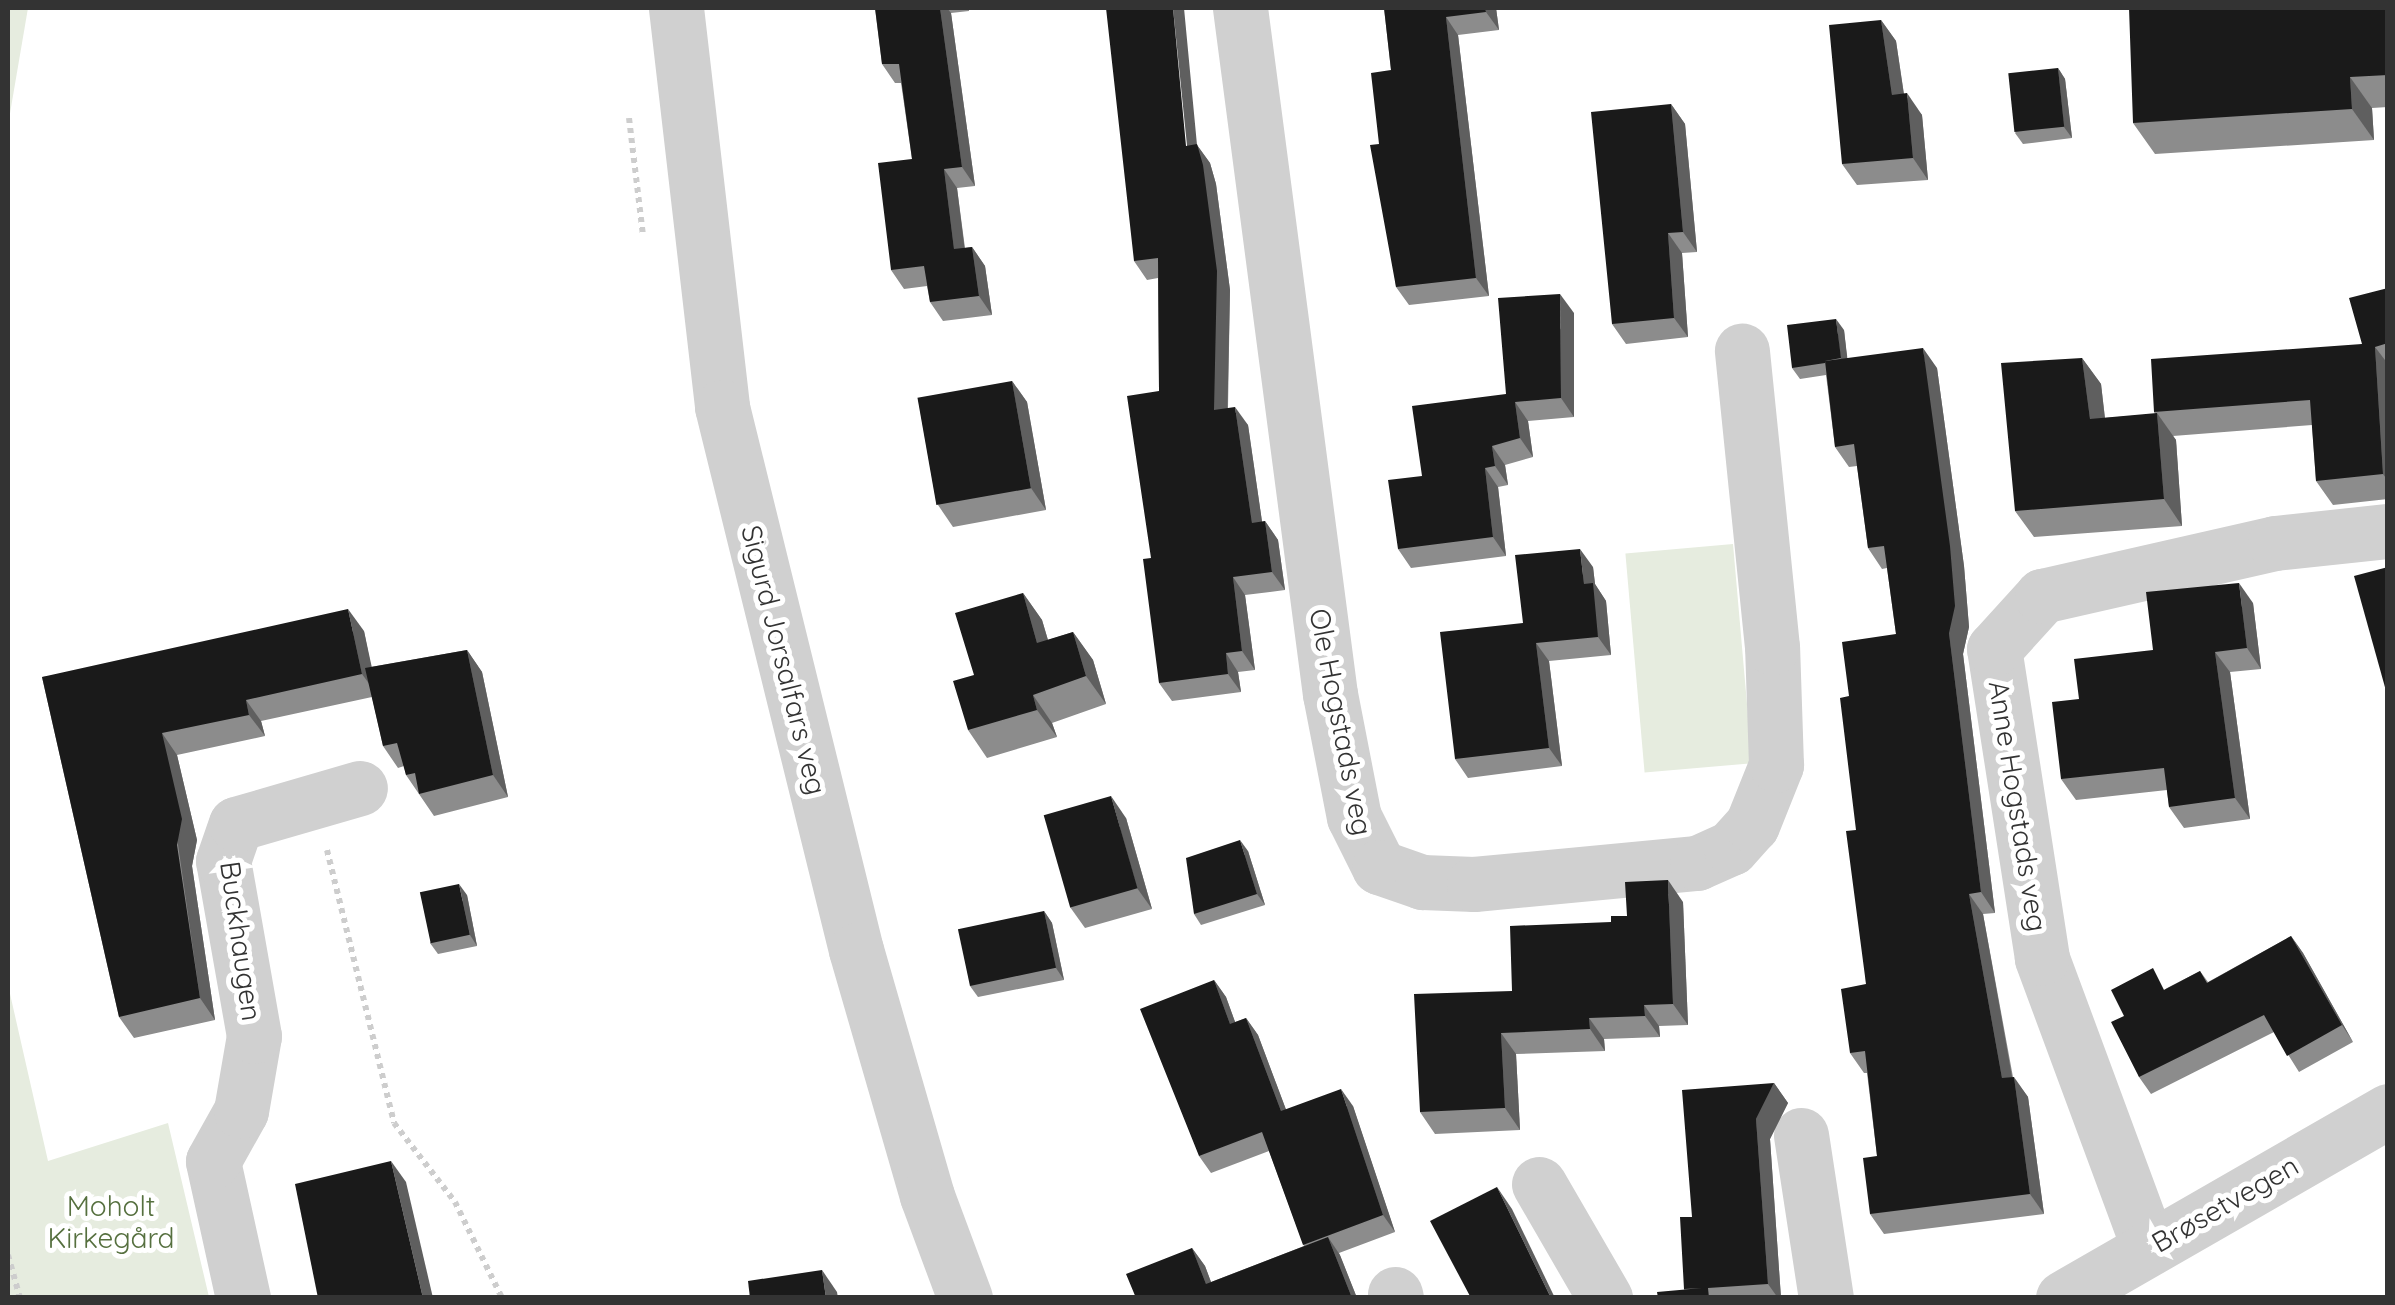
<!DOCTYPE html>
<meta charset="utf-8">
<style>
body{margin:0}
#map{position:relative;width:2395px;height:1305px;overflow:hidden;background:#fff;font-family:Quicksand,sans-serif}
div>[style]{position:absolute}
.green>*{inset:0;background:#e6ecdf;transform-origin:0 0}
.path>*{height:6px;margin-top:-3px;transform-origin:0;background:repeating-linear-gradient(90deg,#cdcdcd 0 5px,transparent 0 10px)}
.minor>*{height:55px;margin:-27.5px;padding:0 27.5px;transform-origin:27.5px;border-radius:27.5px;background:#d0d0d0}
.wall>*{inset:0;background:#8c8c8c}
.shaded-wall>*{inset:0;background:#5f5f5f}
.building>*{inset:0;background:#1a1a1a;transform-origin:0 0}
span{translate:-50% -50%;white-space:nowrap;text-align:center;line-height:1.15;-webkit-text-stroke:10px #fff;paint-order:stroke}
.street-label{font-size:28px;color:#333}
.park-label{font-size:28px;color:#56703f}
.frame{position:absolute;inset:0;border:10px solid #333;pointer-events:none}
</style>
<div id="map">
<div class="green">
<i style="clip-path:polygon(8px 8px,28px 8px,8px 125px)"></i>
<i style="left:1733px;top:544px;width:220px;height:108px;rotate:85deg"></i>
<i style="clip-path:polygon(8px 985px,48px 1161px,168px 1123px,209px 1297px,8px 1297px)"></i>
</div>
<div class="path">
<i style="left:629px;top:118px;width:118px;rotate:83.2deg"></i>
<i style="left:327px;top:850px;width:281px;rotate:76.2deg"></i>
<i style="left:394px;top:1123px;width:100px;rotate:52.3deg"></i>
<i style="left:455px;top:1202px;width:107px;rotate:63.9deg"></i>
<i style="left:8px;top:1255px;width:45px;rotate:74.4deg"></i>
</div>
<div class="minor">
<i style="left:676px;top:8px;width:402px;rotate:83.4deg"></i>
<i style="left:722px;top:407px;width:559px;rotate:76.14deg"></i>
<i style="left:856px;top:950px;width:256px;rotate:73.9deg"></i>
<i style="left:927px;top:1196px;width:109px;rotate:69.6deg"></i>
<i style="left:1240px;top:8px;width:692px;rotate:82.53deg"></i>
<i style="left:1330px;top:694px;width:125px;rotate:79deg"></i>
<i style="left:1354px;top:817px;width:56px;rotate:63.4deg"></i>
<i style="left:1379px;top:867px;width:46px;rotate:19.2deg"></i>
<i style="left:1422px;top:882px;width:52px;rotate:2.2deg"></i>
<i style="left:1474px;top:884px;width:224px;rotate:-5.4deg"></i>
<i style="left:1697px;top:863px;width:37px;rotate:-24deg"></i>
<i style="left:1731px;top:848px;width:31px;rotate:-48deg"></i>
<i style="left:1752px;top:825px;width:65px;rotate:-68.2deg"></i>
<i style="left:1776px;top:765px;width:118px;rotate:-91.9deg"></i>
<i style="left:1772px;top:647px;width:298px;rotate:-95.8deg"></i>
<i style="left:1801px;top:1135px;width:165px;rotate:81.3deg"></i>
<i style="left:1539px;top:1184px;width:132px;rotate:59.9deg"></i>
<i style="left:2149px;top:1248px;width:309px;rotate:-110.3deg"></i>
<i style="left:2042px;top:958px;width:313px;rotate:-98.8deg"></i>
<i style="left:1994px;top:649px;width:72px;rotate:-47.8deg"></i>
<i style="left:2042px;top:596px;width:239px;rotate:-12.8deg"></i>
<i style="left:2275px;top:543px;width:114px;rotate:-6.1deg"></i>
<i style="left:1395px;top:1294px;width:4px;rotate:76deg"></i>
<i style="left:243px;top:1298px;width:140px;rotate:-102.4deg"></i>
<i style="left:213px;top:1161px;width:57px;rotate:-60.8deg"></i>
<i style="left:241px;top:1111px;width:76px;rotate:-80.2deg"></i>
<i style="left:254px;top:1036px;width:178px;rotate:-100deg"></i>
<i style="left:223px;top:861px;width:39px;rotate:-71deg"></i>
<i style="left:236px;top:824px;width:129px;rotate:-16.2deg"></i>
<i style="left:2063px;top:1298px;width:375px;rotate:-29.9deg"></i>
</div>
<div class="wall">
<i style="clip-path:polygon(875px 8px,969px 8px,969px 11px,951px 13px,975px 186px,957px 188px,965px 248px,972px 247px,985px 266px,992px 315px,943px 321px,930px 302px,927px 286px,904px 289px,891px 270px,912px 159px,901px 83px,895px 83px,882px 64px)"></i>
<i style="clip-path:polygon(1384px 8px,1496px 8px,1499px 30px,1458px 35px,1489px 296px,1409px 305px,1396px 287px,1379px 144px,1391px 70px)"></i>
<i style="clip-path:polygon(2388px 8px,2388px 107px,2372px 108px,2374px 140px,2155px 154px,2133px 123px)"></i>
<i style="clip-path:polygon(1881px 20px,1896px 41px,1904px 94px,1922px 115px,1928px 180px,1857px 185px,1842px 164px)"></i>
<i style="clip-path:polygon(2058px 68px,2065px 79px,2072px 138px,2023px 144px,2015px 133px)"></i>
<i style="clip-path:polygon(1671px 104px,1685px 124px,1697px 252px,1682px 253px,1688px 337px,1626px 344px,1612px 324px)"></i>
<i style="clip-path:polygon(1197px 145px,1210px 163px,1216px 184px,1230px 290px,1228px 408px,1248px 425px,1262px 522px,1265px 521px,1278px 540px,1285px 590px,1245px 595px,1255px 670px,1238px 672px,1241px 692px,1172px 701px,1159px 683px,1151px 558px,1159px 391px,1158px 278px,1147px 280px,1134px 261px)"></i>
<i style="clip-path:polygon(2388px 288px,2388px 499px,2333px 505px,2316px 481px,2312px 425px,2173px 436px,2176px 440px,2182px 526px,2034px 537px,2015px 511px,2082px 358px,2101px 384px,2105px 418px,2155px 414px,2154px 412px,2362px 344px)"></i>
<i style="clip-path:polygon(1574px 313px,1574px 417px,1528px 421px,1533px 457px,1505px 465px,1508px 485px,1498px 487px,1506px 556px,1411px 568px,1398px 549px,1422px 476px,1506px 394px)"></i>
<i style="clip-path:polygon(1844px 330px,1847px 358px,1937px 368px,1964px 566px,1969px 627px,1963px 654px,1995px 913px,1983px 914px,2013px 1077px,2028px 1097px,2044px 1214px,1884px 1234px,1870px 1214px,1877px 1156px,1867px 1073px,1864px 1073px,1850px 1053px,1866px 984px,1849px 696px,1896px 634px,1887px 568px,1882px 569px,1868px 548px,1857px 466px,1849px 467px,1835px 447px,1826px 375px,1800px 379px,1792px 368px)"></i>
<i style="clip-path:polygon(1012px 381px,1027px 402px,1046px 510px,953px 527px,938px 505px)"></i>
<i style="clip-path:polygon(1593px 567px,1595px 584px,1606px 601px,1611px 655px,1549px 661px,1562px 766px,1468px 778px,1455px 759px,1523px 623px)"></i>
<i style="clip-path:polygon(1023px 593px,1042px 620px,1048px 640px,1073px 632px,1093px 660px,1106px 704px,1052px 723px,1057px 737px,987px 758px,968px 730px,974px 675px)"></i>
<i style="clip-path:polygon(2253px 603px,2261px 669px,2230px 672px,2250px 819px,2184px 828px,2169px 807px,2167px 790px,2076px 800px,2061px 779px,2079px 699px,2153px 650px)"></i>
<i style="clip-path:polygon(364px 631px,371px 667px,467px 650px,482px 672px,508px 797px,434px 816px,406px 775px,404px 766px,398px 768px,383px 746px,372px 697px,261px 721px,265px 736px,177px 755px,197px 840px,192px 866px,215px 1020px,134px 1038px,119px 1017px,42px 677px)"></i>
<i style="clip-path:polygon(1126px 818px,1152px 909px,1085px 928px,1070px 907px)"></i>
<i style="clip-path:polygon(1248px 851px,1265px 905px,1201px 925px,1194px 914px)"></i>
<i style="clip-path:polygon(467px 895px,477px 946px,438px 954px,430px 943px)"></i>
<i style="clip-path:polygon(1683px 902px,1688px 1025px,1659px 1026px,1660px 1037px,1604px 1039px,1605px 1051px,1516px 1054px,1520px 1130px,1435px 1134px,1420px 1112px,1512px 991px,1611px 922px,1627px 916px)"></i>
<i style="clip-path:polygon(1044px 911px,1052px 923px,1064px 980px,978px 997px,970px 986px)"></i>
<i style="clip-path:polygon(2291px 936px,2303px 953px,2353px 1042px,2299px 1072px,2274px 1032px,2151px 1094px,2139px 1077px,2124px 1016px,2167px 988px,2200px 971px,2208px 982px)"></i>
<i style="clip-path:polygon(1214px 980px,1226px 997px,1235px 1022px,1246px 1018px,1258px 1035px,1286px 1110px,1353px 1106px,1395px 1232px,1339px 1253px,1357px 1298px,1136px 1298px,1192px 1248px,1205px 1266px,1211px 1282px,1304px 1246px,1269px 1151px,1211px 1173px,1199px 1156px)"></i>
<i style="clip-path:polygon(1774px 1083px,1788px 1103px,1770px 1139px,1781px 1298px,1658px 1298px,1684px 1290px,1692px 1217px)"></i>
</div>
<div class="shaded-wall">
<i style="clip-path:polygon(940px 8px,947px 8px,951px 13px,975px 186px,962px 167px)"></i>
<i style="clip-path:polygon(1173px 8px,1184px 8px,1197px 145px,1210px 163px,1216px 184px,1230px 290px,1227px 429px,1214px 410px)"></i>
<i style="clip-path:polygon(1485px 8px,1496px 8px,1499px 30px,1486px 12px)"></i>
<i style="clip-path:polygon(1446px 17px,1458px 35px,1489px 296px,1476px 278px)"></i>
<i style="clip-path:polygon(1881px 20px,1896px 41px,1907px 116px,1892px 95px)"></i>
<i style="clip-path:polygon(2058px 68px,2065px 79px,2072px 138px,2064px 127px)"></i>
<i style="clip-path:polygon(2350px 77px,2372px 108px,2374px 140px,2352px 109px)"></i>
<i style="clip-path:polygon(1907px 93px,1922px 115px,1928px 180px,1913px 158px)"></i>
<i style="clip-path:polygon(1671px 104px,1685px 124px,1697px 252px,1683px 232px)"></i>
<i style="clip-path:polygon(944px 169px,957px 188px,967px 268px,954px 249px)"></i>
<i style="clip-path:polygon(1668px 233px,1682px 253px,1688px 337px,1674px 318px)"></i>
<i style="clip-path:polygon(972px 247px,985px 266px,992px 315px,979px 296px)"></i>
<i style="clip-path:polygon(1560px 294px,1574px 313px,1574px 417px,1561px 398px)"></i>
<i style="clip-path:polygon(1836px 319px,1844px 330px,1849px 372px,1841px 361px)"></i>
<i style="clip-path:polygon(2375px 347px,2388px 364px,2388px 481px,2383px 474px)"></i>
<i style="clip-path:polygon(1923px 348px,1937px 368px,1964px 566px,1969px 627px,1963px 654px,1995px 913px,1981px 892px,1949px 633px)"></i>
<i style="clip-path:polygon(2082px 358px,2101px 384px,2108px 446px,2090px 419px)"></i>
<i style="clip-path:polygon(1012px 381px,1027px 402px,1046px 510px,1031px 488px)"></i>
<i style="clip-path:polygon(1515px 402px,1528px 421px,1533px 457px,1520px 438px)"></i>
<i style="clip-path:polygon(1235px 407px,1248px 425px,1265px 542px,1252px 523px)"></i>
<i style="clip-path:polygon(2157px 413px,2176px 440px,2182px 526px,2164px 499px)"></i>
<i style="clip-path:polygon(1492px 446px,1505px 465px,1508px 485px,1495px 466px)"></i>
<i style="clip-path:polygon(1485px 468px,1498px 487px,1506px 556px,1493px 537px)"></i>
<i style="clip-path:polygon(1265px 521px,1278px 540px,1285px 590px,1272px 572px)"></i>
<i style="clip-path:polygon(1580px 549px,1593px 567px,1595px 584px,1606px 601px,1611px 655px,1598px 637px,1584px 584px)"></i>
<i style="clip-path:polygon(1233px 577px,1245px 595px,1255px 670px,1242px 651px)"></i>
<i style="clip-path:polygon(2239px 583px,2253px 603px,2261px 669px,2247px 648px)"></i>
<i style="clip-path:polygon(1023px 593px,1042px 620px,1057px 671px,1037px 643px)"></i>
<i style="clip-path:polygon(348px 609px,364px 631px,378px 696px,362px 674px)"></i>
<i style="clip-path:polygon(1073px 632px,1093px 660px,1106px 704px,1086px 676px)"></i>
<i style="clip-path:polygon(1536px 643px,1549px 661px,1562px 766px,1549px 748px)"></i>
<i style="clip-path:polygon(467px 650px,482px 672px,508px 797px,493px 775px)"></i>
<i style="clip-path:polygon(2215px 652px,2230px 672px,2250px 819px,2235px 798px)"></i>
<i style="clip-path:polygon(1226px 653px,1238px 672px,1241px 692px,1228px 674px)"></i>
<i style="clip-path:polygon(1033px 695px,1052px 723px,1057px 737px,1037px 710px)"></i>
<i style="clip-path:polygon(246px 700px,261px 721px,265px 736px,249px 715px)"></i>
<i style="clip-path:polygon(162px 733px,177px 755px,197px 840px,192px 866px,215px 1020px,200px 998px)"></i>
<i style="clip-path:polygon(1111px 796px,1126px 818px,1152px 909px,1137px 888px)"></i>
<i style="clip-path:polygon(1240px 840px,1248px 851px,1265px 905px,1257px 894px)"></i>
<i style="clip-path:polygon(1668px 880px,1683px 902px,1688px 1025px,1673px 1004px)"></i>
<i style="clip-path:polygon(459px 884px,467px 895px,477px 946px,470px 935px)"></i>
<i style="clip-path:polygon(1969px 894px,1983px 914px,2016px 1099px,2002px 1078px)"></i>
<i style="clip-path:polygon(1044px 911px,1052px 923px,1064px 980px,1056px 968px)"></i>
<i style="clip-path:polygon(2291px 936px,2303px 953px,2353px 1042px,2342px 1025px)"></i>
<i style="clip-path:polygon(1214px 980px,1226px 997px,1242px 1041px,1230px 1024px)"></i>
<i style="clip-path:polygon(1644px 1005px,1659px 1026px,1660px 1037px,1645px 1016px)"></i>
<i style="clip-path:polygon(1246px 1018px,1258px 1035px,1293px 1128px,1281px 1111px)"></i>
<i style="clip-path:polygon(1589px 1018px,1604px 1039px,1605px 1051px,1590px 1029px)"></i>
<i style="clip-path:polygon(1501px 1033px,1516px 1054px,1520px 1130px,1505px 1108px)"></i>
<i style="clip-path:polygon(2014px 1077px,2028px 1097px,2044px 1214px,2030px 1194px)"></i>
<i style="clip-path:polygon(1774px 1083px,1788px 1103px,1770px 1139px,1781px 1298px,1778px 1298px,1768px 1284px,1756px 1119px)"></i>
<i style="clip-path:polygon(1341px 1089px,1353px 1106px,1395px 1232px,1383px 1215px)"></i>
<i style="clip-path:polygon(391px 1161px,406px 1182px,433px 1298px,423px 1298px)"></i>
<i style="clip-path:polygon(1497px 1187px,1512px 1209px,1555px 1298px,1551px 1298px)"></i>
<i style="clip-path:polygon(1328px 1237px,1340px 1255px,1357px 1298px,1352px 1298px)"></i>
<i style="clip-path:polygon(1192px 1248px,1205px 1266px,1217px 1298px,1206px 1284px)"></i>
<i style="clip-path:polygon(822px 1270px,837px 1292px,838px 1298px,826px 1298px)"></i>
</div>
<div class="building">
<i style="clip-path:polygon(875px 8px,940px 8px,962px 167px,944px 169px,954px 249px,972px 247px,979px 296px,930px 302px,924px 266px,891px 270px,878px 163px,912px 159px,899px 64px,882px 64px)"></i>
<i style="clip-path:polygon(1106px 8px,1173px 8px,1186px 146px,1197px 144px,1203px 165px,1217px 271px,1214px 410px,1235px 407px,1252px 523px,1265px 521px,1272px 572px,1233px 577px,1242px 651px,1226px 653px,1228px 674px,1159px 683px,1143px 559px,1151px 558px,1127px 396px,1159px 391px,1158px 258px,1134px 261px)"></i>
<i style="clip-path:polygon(1384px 8px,1485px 8px,1486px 12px,1446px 17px,1476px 278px,1396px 287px,1370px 145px,1379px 144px,1371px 73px,1391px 70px)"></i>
<i style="clip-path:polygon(2129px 8px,2388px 8px,2388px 75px,2350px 77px,2352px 109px,2133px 123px)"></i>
<i style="clip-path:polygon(1881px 20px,1892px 95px,1907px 93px,1913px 158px,1842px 164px,1829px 25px)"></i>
<i style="left:2058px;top:68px;width:59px;height:50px;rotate:84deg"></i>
<i style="clip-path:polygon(1671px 104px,1683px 232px,1668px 233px,1674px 318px,1612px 324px,1591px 112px)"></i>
<i style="clip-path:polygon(2388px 288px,2388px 343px,2375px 347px,2383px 474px,2316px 481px,2310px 400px,2154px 412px,2151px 359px,2362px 344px,2349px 298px)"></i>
<i style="clip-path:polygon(1560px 294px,1561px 398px,1515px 402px,1520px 438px,1492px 446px,1495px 466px,1485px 468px,1493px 537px,1398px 549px,1388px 480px,1422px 476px,1412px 406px,1506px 394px,1498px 298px)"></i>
<i style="clip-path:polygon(1836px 319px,1841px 358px,1825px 361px,1825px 363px,1792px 368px,1787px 325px)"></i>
<i style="clip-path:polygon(1923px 348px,1950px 546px,1955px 606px,1949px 633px,1981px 892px,1969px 894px,2002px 1078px,2014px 1077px,2030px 1194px,1870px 1214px,1863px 1158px,1877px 1156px,1865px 1051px,1850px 1053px,1841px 989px,1866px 984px,1846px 831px,1856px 830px,1840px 698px,1849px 696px,1842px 642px,1896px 634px,1884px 546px,1868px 548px,1854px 444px,1835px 447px,1825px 361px)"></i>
<i style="clip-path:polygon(2082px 358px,2090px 419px,2157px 413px,2164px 499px,2015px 511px,2001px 363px)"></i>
<i style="left:1012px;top:381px;width:109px;height:96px;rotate:80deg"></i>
<i style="clip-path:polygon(1580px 549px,1584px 584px,1593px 583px,1598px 637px,1536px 643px,1549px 748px,1455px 759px,1440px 632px,1523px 623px,1515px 555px)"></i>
<i style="clip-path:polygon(2388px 567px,2388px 698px,2354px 576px)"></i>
<i style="clip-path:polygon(2239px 583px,2247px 648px,2215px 652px,2235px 798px,2169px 807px,2164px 768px,2061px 779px,2052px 702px,2079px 699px,2074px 659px,2153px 650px,2146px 592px)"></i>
<i style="clip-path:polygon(1023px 593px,1037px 643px,1073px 632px,1086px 676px,1033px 695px,1037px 710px,968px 730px,953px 681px,974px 675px,955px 613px)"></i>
<i style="clip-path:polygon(348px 609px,362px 674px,246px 700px,249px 715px,162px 733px,182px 819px,177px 845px,200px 998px,119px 1017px,42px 677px)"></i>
<i style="clip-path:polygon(467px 650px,493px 775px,419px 794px,415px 773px,406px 775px,397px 743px,383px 746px,365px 668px)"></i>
<i style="left:1111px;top:796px;width:96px;height:70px;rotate:74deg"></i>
<i style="clip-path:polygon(1240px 840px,1257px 894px,1194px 914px,1186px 858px)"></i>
<i style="clip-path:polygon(1668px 880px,1673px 1004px,1644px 1005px,1645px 1016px,1589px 1018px,1590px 1029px,1501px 1033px,1505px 1108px,1420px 1112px,1414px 994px,1512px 991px,1510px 926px,1611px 922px,1611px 916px,1627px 916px,1625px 882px)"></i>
<i style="left:459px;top:884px;width:52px;height:40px;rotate:78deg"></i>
<i style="left:1044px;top:911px;width:58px;height:88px;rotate:78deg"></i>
<i style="clip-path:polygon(2291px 936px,2342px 1025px,2287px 1056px,2264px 1015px,2139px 1077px,2111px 1022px,2124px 1016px,2111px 990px,2153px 968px,2164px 990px,2200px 971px,2207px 983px)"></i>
<i style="clip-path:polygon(1214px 980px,1230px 1024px,1246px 1018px,1281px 1111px,1341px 1089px,1383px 1215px,1303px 1245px,1262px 1132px,1199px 1156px,1140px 1009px)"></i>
<i style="clip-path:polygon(1774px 1083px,1756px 1119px,1768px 1284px,1708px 1288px,1709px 1298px,1658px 1298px,1657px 1292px,1702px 1288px,1684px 1289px,1680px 1217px,1692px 1217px,1682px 1090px)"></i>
<i style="clip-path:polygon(391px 1161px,423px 1298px,318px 1298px,295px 1184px)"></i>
<i style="clip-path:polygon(1497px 1187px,1551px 1298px,1471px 1298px,1430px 1221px)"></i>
<i style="clip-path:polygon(1328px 1237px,1352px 1298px,1136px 1298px,1126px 1274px,1192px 1248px,1206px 1284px)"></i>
<i style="clip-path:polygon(822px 1270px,826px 1298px,750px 1298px,748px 1281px)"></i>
</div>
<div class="street-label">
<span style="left:784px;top:660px;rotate:76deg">Sigurd Jorsalfars veg</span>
<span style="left:1341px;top:722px;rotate:79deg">Ole Hogstads veg</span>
<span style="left:2018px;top:806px;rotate:81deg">Anne Hogstads veg</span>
<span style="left:241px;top:941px;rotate:82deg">Buckhaugen</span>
<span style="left:2225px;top:1204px;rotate:-30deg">Brøsetvegen</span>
</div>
<div class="park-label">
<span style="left:111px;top:1222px">Moholt<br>Kirkegård</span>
</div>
<div class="frame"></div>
</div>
